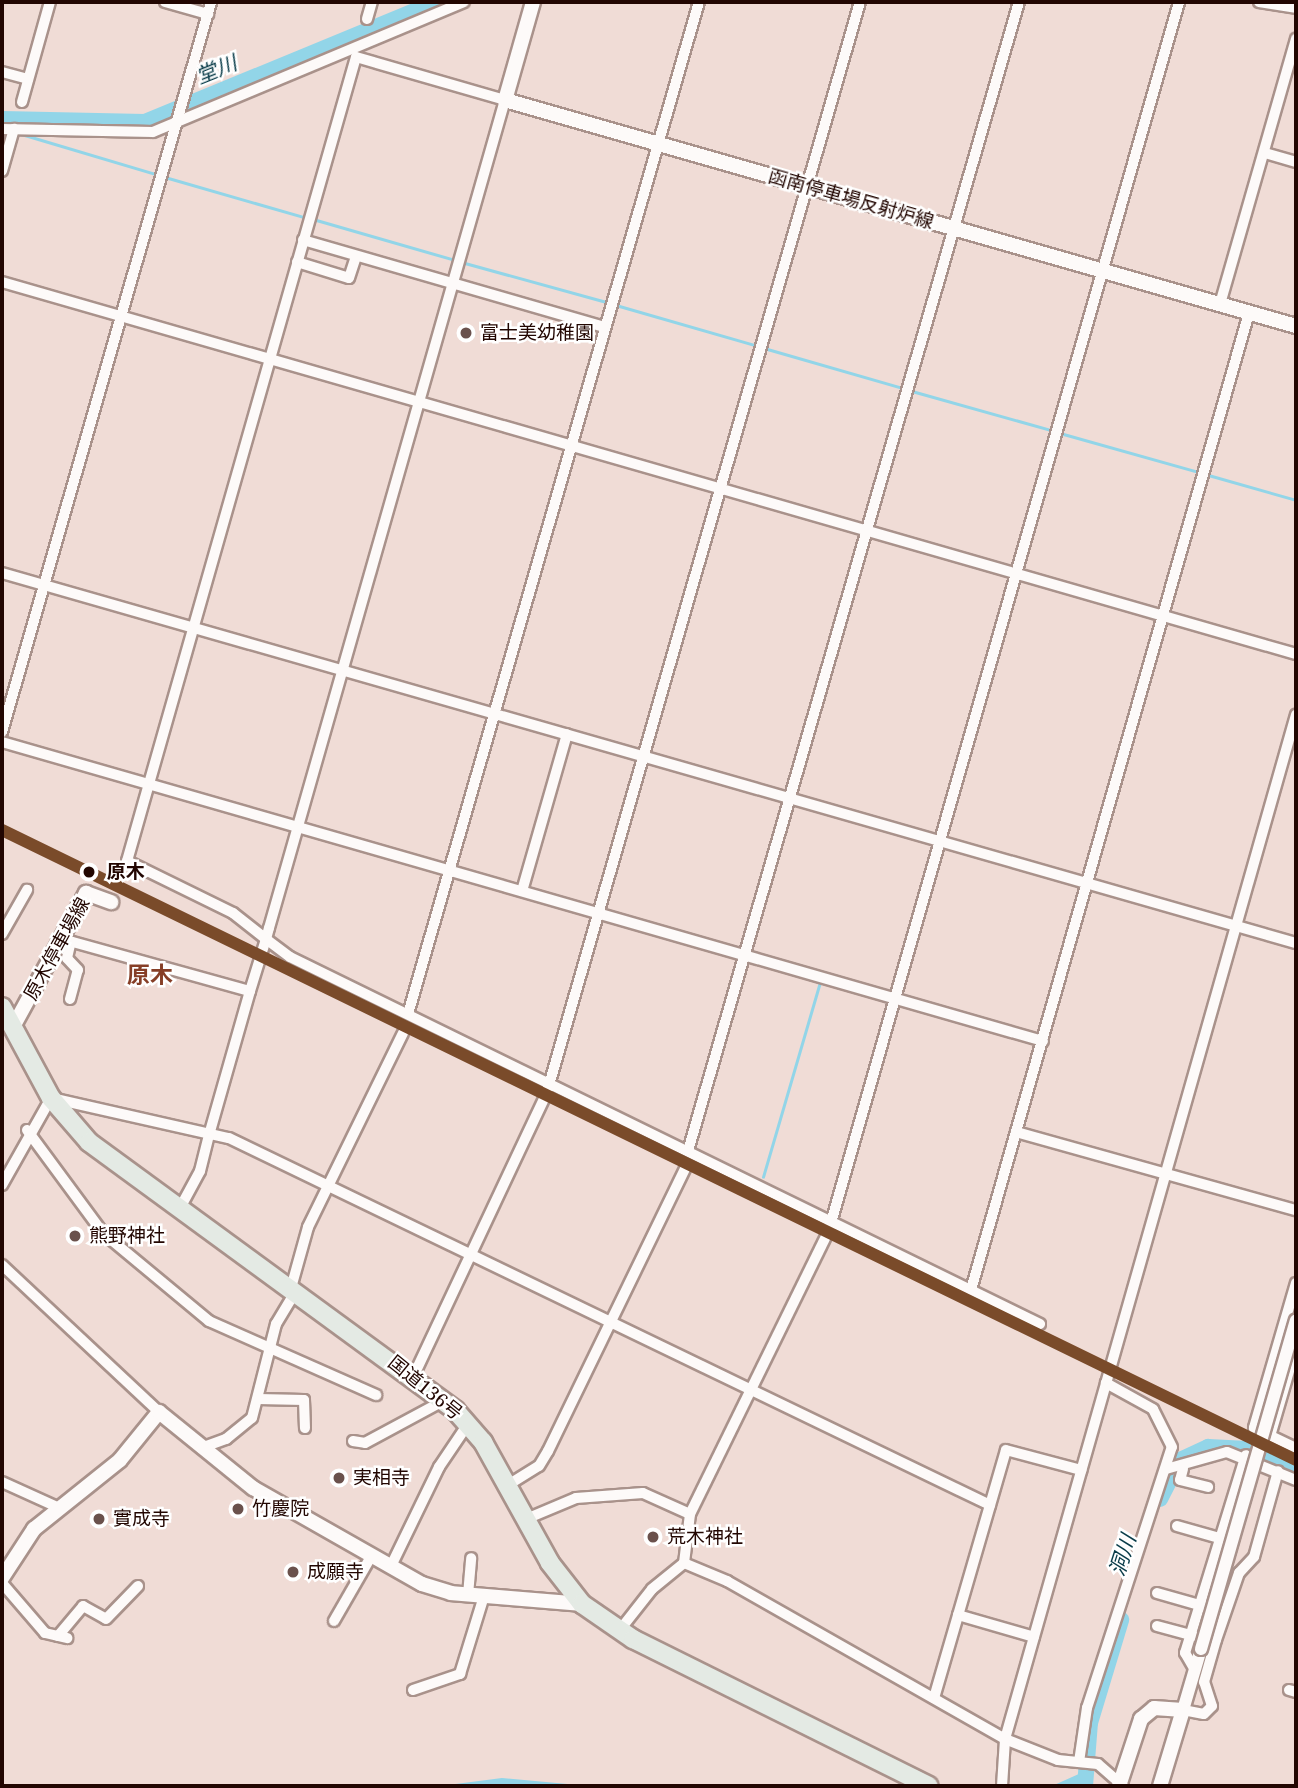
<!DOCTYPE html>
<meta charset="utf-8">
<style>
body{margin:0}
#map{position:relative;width:1298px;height:1788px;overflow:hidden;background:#f0dcd6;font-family:"Noto Serif","Noto Sans JP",serif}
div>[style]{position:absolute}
.water>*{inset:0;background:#92d5e8}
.stream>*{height:2.5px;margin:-1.25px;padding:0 1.25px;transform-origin:1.25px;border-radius:1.25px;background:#92d5e8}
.river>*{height:16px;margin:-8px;padding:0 8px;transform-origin:8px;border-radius:8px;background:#92d5e8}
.roads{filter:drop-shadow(2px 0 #a9928b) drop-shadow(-2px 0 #a9928b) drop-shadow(0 2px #a9928b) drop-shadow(0 -2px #a9928b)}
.minor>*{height:10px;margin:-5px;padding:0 5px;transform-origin:5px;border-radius:5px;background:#fdfaf9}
.tertiary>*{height:12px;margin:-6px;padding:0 6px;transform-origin:6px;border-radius:6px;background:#fdfaf9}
.secondary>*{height:14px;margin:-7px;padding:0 7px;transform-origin:7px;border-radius:7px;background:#fdfaf9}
.trunk>*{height:18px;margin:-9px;padding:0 9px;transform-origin:9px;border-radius:9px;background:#e4eae4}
.bridges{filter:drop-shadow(2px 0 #a9928b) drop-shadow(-2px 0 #a9928b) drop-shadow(0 2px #a9928b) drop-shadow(0 -2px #a9928b)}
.tertiary-bridge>*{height:12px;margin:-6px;padding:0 6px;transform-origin:6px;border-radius:6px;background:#fdfaf9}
.rail-1>*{height:12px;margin:-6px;padding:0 6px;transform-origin:6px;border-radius:6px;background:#7a4b2a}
.dots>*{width:19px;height:19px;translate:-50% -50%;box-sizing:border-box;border:4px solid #fff;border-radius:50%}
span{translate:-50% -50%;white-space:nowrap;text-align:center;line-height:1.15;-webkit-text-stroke:5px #fff;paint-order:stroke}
.street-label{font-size:19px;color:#220601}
.poi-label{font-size:19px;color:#220601}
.left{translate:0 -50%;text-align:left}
.stop-label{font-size:19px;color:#220601;font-weight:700}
.water-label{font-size:21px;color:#0a3c49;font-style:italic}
.quarter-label{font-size:23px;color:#863e26;font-weight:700}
.frame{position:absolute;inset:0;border:4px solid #220601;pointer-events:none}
</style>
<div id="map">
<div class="water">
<i style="clip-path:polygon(1083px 1750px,1090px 1750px,1091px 1786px,1052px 1786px,1081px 1773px)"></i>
<i style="clip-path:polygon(502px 1778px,589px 1786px,440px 1786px)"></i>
</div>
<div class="stream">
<i style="left:12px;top:118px;width:10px;rotate:66deg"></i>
<i style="left:18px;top:133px;width:147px;rotate:16.6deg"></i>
<i style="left:165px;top:177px;width:148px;rotate:16.1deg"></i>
<i style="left:313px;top:219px;width:148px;rotate:16.1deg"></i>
<i style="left:465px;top:263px;width:150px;rotate:15.4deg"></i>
<i style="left:616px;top:305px;width:148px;rotate:16.1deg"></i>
<i style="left:764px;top:348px;width:148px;rotate:16.1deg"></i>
<i style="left:912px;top:391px;width:148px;rotate:15.7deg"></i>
<i style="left:1060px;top:433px;width:144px;rotate:15.7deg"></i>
<i style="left:1205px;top:474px;width:95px;rotate:15.9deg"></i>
<i style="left:763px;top:1177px;width:203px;rotate:-73.7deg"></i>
</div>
<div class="river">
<i style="left:2px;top:119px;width:143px;rotate:1.2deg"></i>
<i style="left:145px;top:122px;width:315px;rotate:-22.4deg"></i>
<i style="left:1160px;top:1499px;width:44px;rotate:-62.9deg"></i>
<i style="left:1180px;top:1460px;width:31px;rotate:-25deg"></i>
<i style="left:1208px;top:1447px;width:40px;rotate:2.9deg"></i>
<i style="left:1248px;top:1449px;width:54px;rotate:26.6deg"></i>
<i style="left:1085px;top:1786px;width:63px;rotate:-85.5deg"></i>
<i style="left:1090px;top:1723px;width:108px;rotate:-73.2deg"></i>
</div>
<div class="roads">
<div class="minor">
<i style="left:165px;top:2px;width:45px;rotate:15.6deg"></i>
<i style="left:1259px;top:2px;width:37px;rotate:9deg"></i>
<i style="left:367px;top:19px;width:18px;rotate:-74deg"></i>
<i style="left:2px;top:72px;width:27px;rotate:15deg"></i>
<i style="left:22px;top:102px;width:104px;rotate:-74.4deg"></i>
<i style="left:2px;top:129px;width:151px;rotate:1.1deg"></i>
<i style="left:153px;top:132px;width:337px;rotate:-22.7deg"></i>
<i style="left:1265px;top:153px;width:32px;rotate:16deg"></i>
<i style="left:2px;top:171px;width:44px;rotate:-74.1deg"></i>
<i style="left:303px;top:240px;width:314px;rotate:16.1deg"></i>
<i style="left:297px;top:262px;width:54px;rotate:17.1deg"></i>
<i style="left:349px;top:278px;width:23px;rotate:-72deg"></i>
<i style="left:2px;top:282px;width:1346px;rotate:16.04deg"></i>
<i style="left:1220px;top:304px;width:276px;rotate:-74deg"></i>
<i style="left:2px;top:573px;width:1346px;rotate:15.96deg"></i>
<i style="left:2px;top:732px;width:759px;rotate:-74.02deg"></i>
<i style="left:2px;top:742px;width:1083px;rotate:16.03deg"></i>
<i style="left:522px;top:891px;width:163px;rotate:-74deg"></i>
<i style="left:2px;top:934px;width:51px;rotate:-60.4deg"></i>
<i style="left:62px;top:939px;width:195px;rotate:15.5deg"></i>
<i style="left:70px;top:999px;width:30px;rotate:-75deg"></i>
<i style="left:78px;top:970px;width:16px;rotate:-133deg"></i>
<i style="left:67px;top:958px;width:17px;rotate:-77deg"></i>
<i style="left:408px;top:1014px;width:1053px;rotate:-73.96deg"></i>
<i style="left:27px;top:1130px;width:128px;rotate:53.6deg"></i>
<i style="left:103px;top:1233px;width:138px;rotate:39.7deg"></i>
<i style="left:209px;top:1321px;width:183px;rotate:23.9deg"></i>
<i style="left:1016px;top:1132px;width:291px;rotate:15.6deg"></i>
<i style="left:688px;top:1151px;width:1196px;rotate:-73.93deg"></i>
<i style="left:2px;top:1185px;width:100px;rotate:-60.6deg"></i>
<i style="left:51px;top:1098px;width:182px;rotate:12.7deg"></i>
<i style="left:229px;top:1138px;width:845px;rotate:25.75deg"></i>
<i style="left:180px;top:1208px;width:42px;rotate:-61.6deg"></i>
<i style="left:200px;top:1171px;width:37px;rotate:-76deg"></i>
<i style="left:209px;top:1135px;width:150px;rotate:-74.1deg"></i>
<i style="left:250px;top:991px;width:54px;rotate:-72.9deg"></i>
<i style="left:266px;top:939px;width:11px;rotate:-75deg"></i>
<i style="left:269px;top:928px;width:861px;rotate:-74.09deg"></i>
<i style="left:505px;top:100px;width:155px;rotate:-163.9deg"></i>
<i style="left:356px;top:57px;width:836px;rotate:105.9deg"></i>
<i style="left:127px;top:861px;width:118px;rotate:26.1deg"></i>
<i style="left:233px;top:913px;width:42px;rotate:38.2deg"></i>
<i style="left:266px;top:939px;width:30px;rotate:37deg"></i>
<i style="left:290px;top:957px;width:835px;rotate:26.07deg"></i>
<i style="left:2px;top:1265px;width:215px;rotate:43.1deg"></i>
<i style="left:1296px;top:1283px;width:151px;rotate:106.2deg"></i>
<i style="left:1254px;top:1428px;width:47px;rotate:25.5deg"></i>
<i style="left:291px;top:1288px;width:63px;rotate:-74.4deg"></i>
<i style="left:308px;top:1227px;width:216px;rotate:-63.9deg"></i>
<i style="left:971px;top:1290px;width:1016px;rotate:-74.12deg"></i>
<i style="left:414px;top:1375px;width:313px;rotate:-64.8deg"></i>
<i style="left:547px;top:1092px;width:1134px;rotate:-73.98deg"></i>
<i style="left:258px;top:1399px;width:46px;rotate:1.2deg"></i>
<i style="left:304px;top:1400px;width:28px;rotate:88deg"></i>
<i style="left:1270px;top:1436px;width:93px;rotate:-73.7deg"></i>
<i style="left:353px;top:1441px;width:12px;rotate:9deg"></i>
<i style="left:365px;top:1443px;width:91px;rotate:-28.3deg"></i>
<i style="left:201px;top:1448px;width:27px;rotate:-20deg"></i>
<i style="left:226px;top:1439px;width:33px;rotate:-39deg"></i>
<i style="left:252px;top:1418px;width:97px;rotate:-75.7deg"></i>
<i style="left:276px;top:1324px;width:39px;rotate:-59deg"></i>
<i style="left:1166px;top:1469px;width:63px;rotate:-15.6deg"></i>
<i style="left:1227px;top:1452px;width:74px;rotate:22.1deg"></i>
<i style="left:1183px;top:1469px;width:11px;rotate:105deg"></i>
<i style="left:1180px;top:1480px;width:29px;rotate:14deg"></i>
<i style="left:2px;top:1482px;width:60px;rotate:24.4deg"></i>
<i style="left:508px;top:1485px;width:36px;rotate:-32deg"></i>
<i style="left:539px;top:1466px;width:17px;rotate:-59deg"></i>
<i style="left:548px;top:1451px;width:314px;rotate:-64.1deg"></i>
<i style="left:526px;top:1519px;width:54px;rotate:-22.8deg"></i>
<i style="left:576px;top:1498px;width:67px;rotate:-4.3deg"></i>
<i style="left:643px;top:1493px;width:51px;rotate:24.1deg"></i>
<i style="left:1177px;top:1526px;width:48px;rotate:15.8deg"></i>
<i style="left:684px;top:1563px;width:47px;rotate:22.7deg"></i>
<i style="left:727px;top:1581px;width:320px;rotate:29.6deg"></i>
<i style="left:1005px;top:1739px;width:57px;rotate:21.6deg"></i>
<i style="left:1058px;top:1760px;width:40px;rotate:5.7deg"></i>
<i style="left:1098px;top:1764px;width:33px;rotate:41deg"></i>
<i style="left:391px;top:1566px;width:110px;rotate:-64.1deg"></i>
<i style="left:439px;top:1467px;width:52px;rotate:-56deg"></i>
<i style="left:2px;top:1583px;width:66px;rotate:49.3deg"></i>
<i style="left:45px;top:1633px;width:23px;rotate:13deg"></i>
<i style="left:1157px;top:1593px;width:48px;rotate:15.8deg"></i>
<i style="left:468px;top:1595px;width:37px;rotate:-85deg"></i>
<i style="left:958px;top:1615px;width:79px;rotate:16.1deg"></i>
<i style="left:334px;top:1621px;width:76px;rotate:-60.1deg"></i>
<i style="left:1157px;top:1626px;width:38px;rotate:15deg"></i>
<i style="left:619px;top:1631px;width:53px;rotate:-51.8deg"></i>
<i style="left:652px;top:1589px;width:41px;rotate:-39.1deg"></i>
<i style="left:684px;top:1563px;width:49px;rotate:-83deg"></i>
<i style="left:690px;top:1514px;width:316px;rotate:-63.9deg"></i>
<i style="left:829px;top:1230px;width:1277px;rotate:-74.09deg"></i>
<i style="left:58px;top:1636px;width:39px;rotate:-50deg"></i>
<i style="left:83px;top:1606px;width:26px;rotate:29deg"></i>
<i style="left:106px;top:1619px;width:46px;rotate:-45.9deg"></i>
<i style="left:1195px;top:1670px;width:20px;rotate:-120deg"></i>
<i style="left:1185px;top:1653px;width:207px;rotate:-72.9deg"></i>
<i style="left:413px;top:1690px;width:50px;rotate:-18.8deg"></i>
<i style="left:460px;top:1674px;width:82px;rotate:-72.9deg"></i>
<i style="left:1289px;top:1690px;width:7px;rotate:16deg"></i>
<i style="left:934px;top:1698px;width:258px;rotate:-73.8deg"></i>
<i style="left:1006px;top:1450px;width:78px;rotate:14.9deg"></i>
<i style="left:1183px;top:1710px;width:21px;rotate:11deg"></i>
<i style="left:1204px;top:1714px;width:11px;rotate:-45deg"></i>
<i style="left:1212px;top:1706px;width:25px;rotate:-108deg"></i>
<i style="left:1204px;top:1682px;width:44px;rotate:-74.1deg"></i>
<i style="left:1216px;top:1640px;width:71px;rotate:-71.1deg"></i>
<i style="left:1239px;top:1573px;width:22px;rotate:-47deg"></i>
<i style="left:1254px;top:1557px;width:89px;rotate:-74.4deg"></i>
<i style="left:1079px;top:1762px;width:55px;rotate:-81.6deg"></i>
<i style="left:1087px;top:1708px;width:274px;rotate:-72deg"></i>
<i style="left:1172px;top:1447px;width:42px;rotate:-116.6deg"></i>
<i style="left:1153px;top:1409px;width:54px;rotate:-151deg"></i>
<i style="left:1002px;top:1786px;width:47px;rotate:-86.3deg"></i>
<i style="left:1005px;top:1739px;width:1065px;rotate:-74.14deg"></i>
</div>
<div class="tertiary">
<i style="left:1183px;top:1710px;width:64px;rotate:-73.6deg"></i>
</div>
<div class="secondary">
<i style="left:533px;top:2px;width:102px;rotate:105.9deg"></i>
<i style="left:505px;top:100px;width:823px;rotate:15.95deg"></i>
<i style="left:13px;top:1027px;width:153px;rotate:-61.4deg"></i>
<i style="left:86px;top:893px;width:27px;rotate:20deg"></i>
<i style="left:2px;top:1578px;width:59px;rotate:-56.9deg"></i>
<i style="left:34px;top:1529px;width:110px;rotate:-38.7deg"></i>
<i style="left:120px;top:1460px;width:62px;rotate:-50.9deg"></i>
<i style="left:159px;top:1412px;width:121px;rotate:39deg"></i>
<i style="left:253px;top:1488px;width:194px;rotate:29.6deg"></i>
<i style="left:422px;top:1584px;width:30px;rotate:17deg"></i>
<i style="left:451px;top:1593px;width:131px;rotate:4.8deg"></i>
<i style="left:1119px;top:1786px;width:71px;rotate:-71.8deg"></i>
<i style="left:1141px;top:1719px;width:17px;rotate:-40deg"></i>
<i style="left:1154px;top:1708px;width:29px;rotate:4deg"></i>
<i style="left:1183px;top:1710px;width:79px;rotate:106.8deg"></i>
</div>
<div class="trunk">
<i style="left:2px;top:1007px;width:103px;rotate:61.7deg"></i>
<i style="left:51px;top:1098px;width:58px;rotate:49.2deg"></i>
<i style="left:89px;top:1142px;width:454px;rotate:36.2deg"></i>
<i style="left:455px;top:1410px;width:43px;rotate:48.8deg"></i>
<i style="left:483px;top:1442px;width:138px;rotate:61deg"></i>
<i style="left:550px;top:1563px;width:52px;rotate:52deg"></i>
<i style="left:582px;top:1604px;width:62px;rotate:34.5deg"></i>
<i style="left:633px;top:1639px;width:330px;rotate:26.4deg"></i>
</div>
</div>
<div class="bridges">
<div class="tertiary-bridge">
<i style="left:1201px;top:1649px;width:342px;rotate:-73.9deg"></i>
</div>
</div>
<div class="rail-1">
<i style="left:2px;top:830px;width:1439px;rotate:25.96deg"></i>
</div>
<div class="dots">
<i style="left:466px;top:333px;background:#6a514c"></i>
<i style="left:89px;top:872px;background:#220601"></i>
<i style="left:75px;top:1236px;background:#6a514c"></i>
<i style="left:339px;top:1478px;background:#6a514c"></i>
<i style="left:238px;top:1509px;background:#6a514c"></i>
<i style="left:99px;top:1519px;background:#6a514c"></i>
<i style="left:653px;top:1537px;background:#6a514c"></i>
<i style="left:293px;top:1572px;background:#6a514c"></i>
</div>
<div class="street-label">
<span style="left:851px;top:199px;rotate:16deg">函南停車場反射炉線</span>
<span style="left:57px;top:949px;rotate:-61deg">原木停車場線</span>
<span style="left:425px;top:1388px;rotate:39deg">国道136号</span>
</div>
<div class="poi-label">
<span class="left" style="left:480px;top:333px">富士美幼稚園</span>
<span class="left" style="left:89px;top:1236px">熊野神社</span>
<span class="left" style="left:353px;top:1478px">実相寺</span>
<span class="left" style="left:252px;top:1509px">竹慶院</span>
<span class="left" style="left:113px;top:1519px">實成寺</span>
<span class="left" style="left:667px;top:1537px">荒木神社</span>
<span class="left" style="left:307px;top:1572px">成願寺</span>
</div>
<div class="stop-label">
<span class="left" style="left:107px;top:872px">原木</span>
</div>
<div class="water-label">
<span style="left:216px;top:69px;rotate:-22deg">堂川</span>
<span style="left:1122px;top:1555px;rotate:-72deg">洞川</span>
</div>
<div class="quarter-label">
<span style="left:150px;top:974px">原木</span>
</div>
<div class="frame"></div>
</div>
